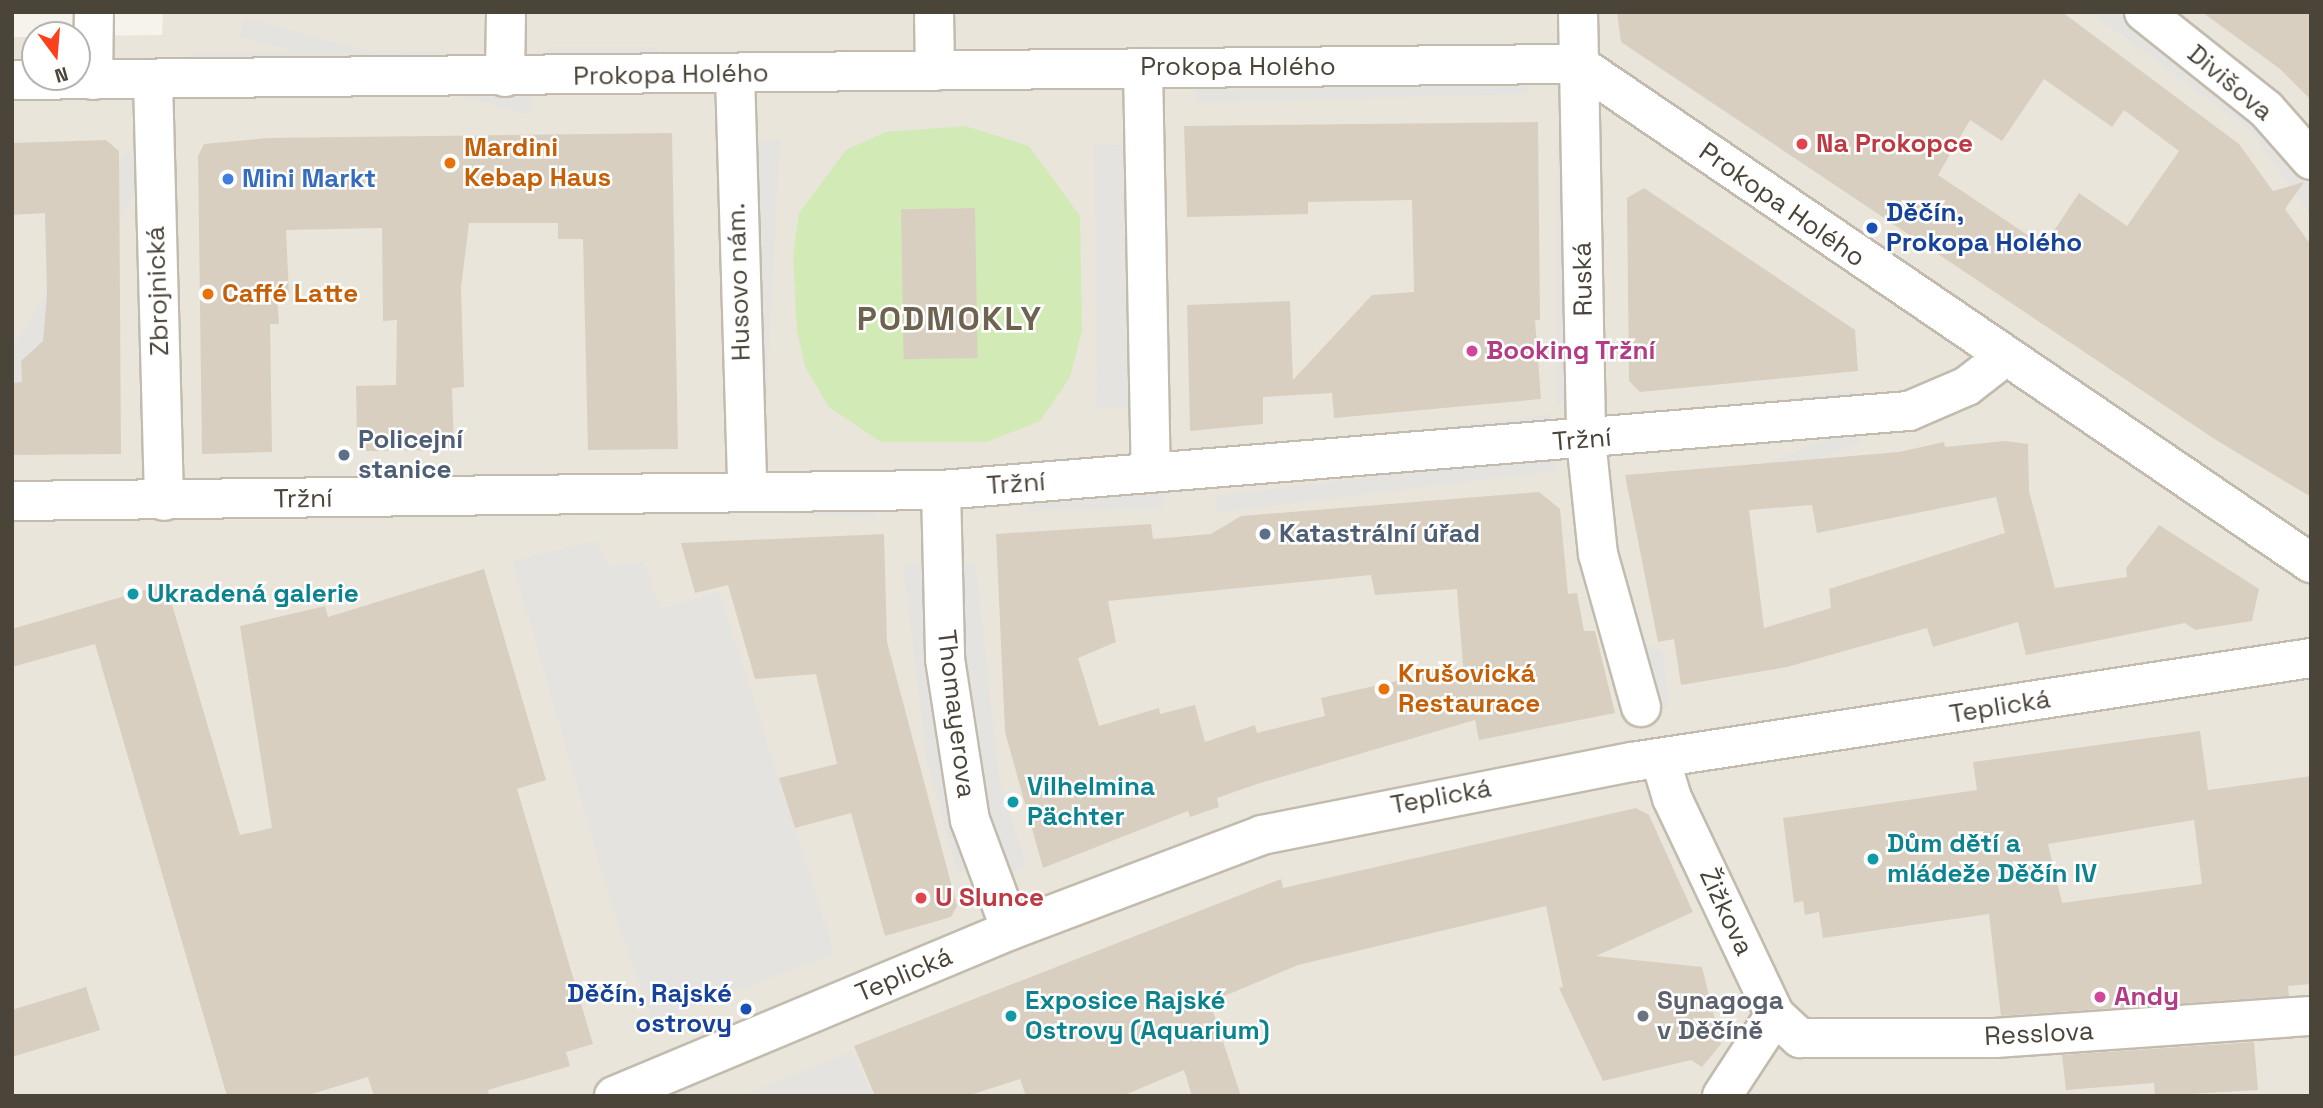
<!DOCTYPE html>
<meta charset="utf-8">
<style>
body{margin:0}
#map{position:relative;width:2323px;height:1108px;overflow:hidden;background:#f6f3ec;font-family:"Space Grotesk",sans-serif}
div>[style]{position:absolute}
.residential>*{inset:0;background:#eae5da}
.green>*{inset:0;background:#d2eab5}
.parking>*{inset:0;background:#e5e3e0;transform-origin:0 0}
.building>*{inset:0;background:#d8cfc1;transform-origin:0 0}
.roads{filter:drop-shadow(2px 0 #c2bbae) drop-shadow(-2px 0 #c2bbae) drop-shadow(0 2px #c2bbae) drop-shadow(0 -2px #c2bbae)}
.minor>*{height:38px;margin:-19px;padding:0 19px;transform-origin:19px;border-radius:19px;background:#fff}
.dots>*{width:19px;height:19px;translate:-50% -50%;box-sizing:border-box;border:4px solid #fff;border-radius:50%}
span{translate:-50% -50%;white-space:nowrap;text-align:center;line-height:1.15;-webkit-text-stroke:5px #fff;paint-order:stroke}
.street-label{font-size:26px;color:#4b4439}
.health-label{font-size:26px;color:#be3a42;font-weight:700}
.left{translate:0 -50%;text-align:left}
.food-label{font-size:26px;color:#c56008;font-weight:700}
.shop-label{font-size:26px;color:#366cbe;font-weight:700}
.transit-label{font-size:26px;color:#164399;font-weight:700}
.right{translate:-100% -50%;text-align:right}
.hotel-label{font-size:26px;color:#b23c85;font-weight:700}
.service-label{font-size:26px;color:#4e5e75;font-weight:700}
.culture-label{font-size:26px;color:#0d838f;font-weight:700}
.worship-label{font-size:26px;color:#5b616d;font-weight:700}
.district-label{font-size:33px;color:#6e6250;font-weight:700;letter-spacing:2px}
.frame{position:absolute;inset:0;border:14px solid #4b4439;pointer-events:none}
.north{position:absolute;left:21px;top:21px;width:70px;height:70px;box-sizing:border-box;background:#fff;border:2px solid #b7b4b0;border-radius:50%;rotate:164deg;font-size:19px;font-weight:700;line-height:28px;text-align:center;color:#4b4439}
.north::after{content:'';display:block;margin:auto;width:24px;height:32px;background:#fc3f1d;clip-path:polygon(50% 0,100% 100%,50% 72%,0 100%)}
</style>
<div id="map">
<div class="residential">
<i style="clip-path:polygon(163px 12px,2311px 12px,2311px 1096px,12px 1096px,12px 37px,35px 37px,35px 77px,77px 77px,77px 36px,162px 35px)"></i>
</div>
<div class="green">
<i style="clip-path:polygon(965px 126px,1029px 146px,1080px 216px,1082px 330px,1070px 377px,1040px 421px,987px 442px,881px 442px,829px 407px,805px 367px,797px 330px,793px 255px,799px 213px,846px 150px,886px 132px)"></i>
</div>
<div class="parking">
<i style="clip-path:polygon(2090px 12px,2128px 12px,2274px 134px,2311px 186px,2311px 216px,2250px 130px)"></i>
<i style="left:548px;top:47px;width:110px;height:11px"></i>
<i style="clip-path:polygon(440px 51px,440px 64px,190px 64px,190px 53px)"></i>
<i style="clip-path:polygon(1528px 77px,1529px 94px,1196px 103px,1192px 82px)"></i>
<i style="left:533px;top:95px;width:20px;height:299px;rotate:105deg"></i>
<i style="left:746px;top:139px;width:34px;height:276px;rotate:3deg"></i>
<i style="clip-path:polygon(1094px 144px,1122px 145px,1130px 408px,1097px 408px)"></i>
<i style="clip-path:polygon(1557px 148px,1566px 151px,1573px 404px,1557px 404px)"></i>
<i style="left:126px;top:152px;width:28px;height:268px;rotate:30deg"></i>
<i style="clip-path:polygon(1855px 391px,1860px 406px,1653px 425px,1651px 412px)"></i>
<i style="left:1550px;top:414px;width:17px;height:342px;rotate:83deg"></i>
<i style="left:1856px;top:427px;width:16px;height:205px;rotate:68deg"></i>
<i style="left:1555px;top:454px;width:17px;height:343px;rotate:83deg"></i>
<i style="clip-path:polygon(1164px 491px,1163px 509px,1027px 511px,1024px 496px)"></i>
<i style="left:875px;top:501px;width:17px;height:170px;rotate:93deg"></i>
<i style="clip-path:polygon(597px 540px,610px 567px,643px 561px,661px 609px,719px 591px,835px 954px,653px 1022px,613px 911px,512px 561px)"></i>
<i style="clip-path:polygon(927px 562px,977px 867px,957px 873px,926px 756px,903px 564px)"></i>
<i style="clip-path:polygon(976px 563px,999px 779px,1027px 867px,1007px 874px,976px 757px,953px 564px)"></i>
<i style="clip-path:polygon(1629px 637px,1663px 651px,1669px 709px,1642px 697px)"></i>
<i style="clip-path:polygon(852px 1051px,873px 1096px,742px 1096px)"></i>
</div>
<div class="building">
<i style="clip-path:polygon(evenodd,1617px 12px,2062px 12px,2239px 144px,2273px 191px,2304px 182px,2285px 209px,2311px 245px,2311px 497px,2216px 440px,1621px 42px,1617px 12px,2044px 79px,2112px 127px,2124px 110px,2179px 151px,2127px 226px,2079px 193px,2044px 246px,1938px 175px,1970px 120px,2002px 141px,2044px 79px)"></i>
<i style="clip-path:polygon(2202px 12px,2311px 12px,2311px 100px,2280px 69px)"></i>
<i style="clip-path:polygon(1538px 122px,1540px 320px,1535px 320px,1541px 399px,1334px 418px,1332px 393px,1263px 397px,1263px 424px,1190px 431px,1187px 305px,1290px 301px,1293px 380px,1372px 295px,1414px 292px,1412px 200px,1308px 202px,1308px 214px,1187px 217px,1184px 126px)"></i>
<i style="clip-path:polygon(672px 133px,678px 449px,588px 450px,583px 239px,558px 239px,558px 223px,469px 223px,461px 288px,464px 387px,452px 388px,454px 450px,357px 451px,356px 386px,396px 385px,397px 320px,383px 321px,382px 228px,286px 230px,289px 295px,277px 297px,279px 324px,270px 324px,272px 452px,202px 454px,198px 156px,204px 144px,268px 138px)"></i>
<i style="clip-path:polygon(106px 140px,119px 151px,121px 454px,12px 455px,12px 383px,22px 382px,21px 361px,43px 341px,47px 294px,45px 213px,12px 215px,12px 143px)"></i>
<i style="clip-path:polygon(1644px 188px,1855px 330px,1858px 371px,1640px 392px,1629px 381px,1627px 198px)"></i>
<i style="left:975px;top:208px;width:150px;height:74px;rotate:89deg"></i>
<i style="clip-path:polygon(evenodd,2005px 441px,2028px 444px,2029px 491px,2055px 588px,2127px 577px,2126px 568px,2159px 525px,2259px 589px,2252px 621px,2195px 630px,2185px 623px,2026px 655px,2018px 622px,1933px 647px,1927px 628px,1787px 667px,1681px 685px,1674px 639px,1658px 642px,1625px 475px,1899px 452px,1944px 442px,1945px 447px,2005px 441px,1996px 497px,2005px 533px,1829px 589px,1831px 608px,1764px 628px,1749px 510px,1812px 505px,1817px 533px,1996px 497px)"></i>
<i style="clip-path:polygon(evenodd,1539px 492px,1560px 509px,1568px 594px,1577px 593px,1584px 631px,1595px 631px,1615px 713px,1479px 740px,1475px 720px,1257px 784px,1217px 798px,1219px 807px,1190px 817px,1188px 811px,1043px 868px,1005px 732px,996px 534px,1151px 524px,1153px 539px,1211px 534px,1241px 516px,1539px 492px,1371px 575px,1375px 595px,1457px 589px,1463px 666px,1321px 698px,1325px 716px,1257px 733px,1255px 725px,1205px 742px,1195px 705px,1160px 714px,1159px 708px,1099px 726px,1078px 658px,1116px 642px,1108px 601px,1371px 575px)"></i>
<i style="clip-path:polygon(884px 534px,887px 642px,957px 906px,951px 917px,885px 936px,851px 813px,795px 828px,779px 778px,837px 764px,816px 674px,755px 679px,728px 585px,695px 593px,681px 543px)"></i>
<i style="clip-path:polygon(484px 569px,546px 780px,517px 789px,593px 1044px,566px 1052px,570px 1066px,488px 1090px,489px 1096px,374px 1096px,368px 1077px,305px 1096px,227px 1096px,95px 644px,12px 667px,12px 629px,166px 584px,240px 835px,272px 828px,240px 626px,325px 606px,328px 617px)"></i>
<i style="clip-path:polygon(evenodd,2200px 731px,2208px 790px,2311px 776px,2311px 984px,2288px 986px,2289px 996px,2001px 1016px,1989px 914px,1823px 938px,1819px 912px,1805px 915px,1803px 901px,1794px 903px,1783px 818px,1977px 790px,1973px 762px,2200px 731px,2194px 820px,2202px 884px,2062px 903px,2048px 844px,2194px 820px)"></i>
<i style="clip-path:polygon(1636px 808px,1649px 815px,1693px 912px,1596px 956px,1702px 967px,1721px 1044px,1702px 1067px,1691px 1060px,1603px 1081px,1559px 988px,1563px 987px,1546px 906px,1298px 965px,1210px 1002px,1241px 1096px,1192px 1096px,1184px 1070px,1122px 1096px,1026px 1096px,1020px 1079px,967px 1096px,875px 1096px,854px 1046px,1281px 879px,1283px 888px)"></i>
<i style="clip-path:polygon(86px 987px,100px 1030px,12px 1057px,12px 1010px)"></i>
<i style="clip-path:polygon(2254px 1042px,2258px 1090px,2155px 1096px,2154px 1083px,2066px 1090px,2062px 1055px)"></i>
</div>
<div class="roads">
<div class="minor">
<i style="left:934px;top:12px;width:59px;rotate:89deg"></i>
<i style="left:1578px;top:12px;width:428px;rotate:88.9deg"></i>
<i style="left:1586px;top:440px;width:115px;rotate:84deg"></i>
<i style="left:1598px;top:554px;width:159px;rotate:74.3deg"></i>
<i style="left:2144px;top:12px;width:156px;rotate:38.5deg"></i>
<i style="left:2266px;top:109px;width:68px;rotate:48.6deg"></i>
<i style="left:1143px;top:68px;width:405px;rotate:88.9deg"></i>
<i style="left:735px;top:75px;width:414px;rotate:88.3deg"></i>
<i style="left:505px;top:77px;width:65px;rotate:-89.1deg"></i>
<i style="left:12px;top:80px;width:1566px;rotate:-0.59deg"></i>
<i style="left:1578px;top:64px;width:887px;rotate:34.25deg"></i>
<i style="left:93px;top:80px;width:68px;rotate:-89.2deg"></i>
<i style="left:153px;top:80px;width:421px;rotate:88.5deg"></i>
<i style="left:941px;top:490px;width:169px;rotate:88.6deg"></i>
<i style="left:945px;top:659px;width:163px;rotate:81.2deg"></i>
<i style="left:970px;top:820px;width:117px;rotate:69.6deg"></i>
<i style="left:12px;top:501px;width:929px;rotate:-0.68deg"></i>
<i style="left:941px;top:490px;width:971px;rotate:-4.67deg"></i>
<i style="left:1909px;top:411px;width:63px;rotate:-23.3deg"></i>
<i style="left:1967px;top:386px;width:46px;rotate:-37.9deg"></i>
<i style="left:1660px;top:758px;width:42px;rotate:73.3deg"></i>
<i style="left:1672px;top:798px;width:240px;rotate:64.6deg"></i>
<i style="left:1775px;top:1015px;width:97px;rotate:123.2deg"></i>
<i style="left:1775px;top:1015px;width:34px;rotate:43deg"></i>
<i style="left:1800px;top:1038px;width:195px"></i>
<i style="left:1995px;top:1038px;width:317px;rotate:-4deg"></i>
<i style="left:614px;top:1096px;width:430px;rotate:-22.7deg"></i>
<i style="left:1011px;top:930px;width:268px;rotate:-20.7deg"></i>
<i style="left:1262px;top:835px;width:377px;rotate:-11.2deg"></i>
<i style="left:1632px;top:762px;width:687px;rotate:-8.71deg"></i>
</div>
</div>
<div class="dots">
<i style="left:1802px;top:144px;background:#e0444e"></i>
<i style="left:450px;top:163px;background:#e8710a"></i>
<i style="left:228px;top:179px;background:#3f7fe0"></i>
<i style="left:1872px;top:228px;background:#1a4fb4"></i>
<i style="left:208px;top:294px;background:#e8710a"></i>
<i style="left:1472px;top:351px;background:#d1479c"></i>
<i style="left:344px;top:455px;background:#5c6f8a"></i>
<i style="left:1265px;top:534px;background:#5c6f8a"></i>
<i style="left:133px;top:594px;background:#0f9aa8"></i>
<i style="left:1384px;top:689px;background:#e8710a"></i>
<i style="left:1013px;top:802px;background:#0f9aa8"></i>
<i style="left:1873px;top:859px;background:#0f9aa8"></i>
<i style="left:921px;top:898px;background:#e0444e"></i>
<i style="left:2100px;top:997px;background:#d1479c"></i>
<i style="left:746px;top:1009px;background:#1a4fb4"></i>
<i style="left:1011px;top:1016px;background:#0f9aa8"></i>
<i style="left:1643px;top:1016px;background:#6b7280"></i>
</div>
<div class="street-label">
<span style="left:1238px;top:67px">Prokopa Holého</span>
<span style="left:671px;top:75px;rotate:-1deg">Prokopa Holého</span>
<span style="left:2230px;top:83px;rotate:40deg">Divišova</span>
<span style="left:1782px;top:205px;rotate:35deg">Prokopa Holého</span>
<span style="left:1583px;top:279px;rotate:-91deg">Ruská</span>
<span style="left:739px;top:282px;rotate:-92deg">Husovo nám.</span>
<span style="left:158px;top:291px;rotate:-92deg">Zbrojnická</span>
<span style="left:1582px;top:440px;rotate:-5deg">Tržní</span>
<span style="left:1016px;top:484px;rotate:-4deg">Tržní</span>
<span style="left:303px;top:499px;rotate:-1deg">Tržní</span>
<span style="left:2000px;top:707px;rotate:-9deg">Teplická</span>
<span style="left:956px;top:714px;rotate:83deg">Thomayerova</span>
<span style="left:1441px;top:797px;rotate:-10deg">Teplická</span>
<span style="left:1726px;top:912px;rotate:65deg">Žižkova</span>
<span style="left:904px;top:975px;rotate:-23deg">Teplická</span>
<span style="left:2039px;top:1034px;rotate:-3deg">Resslova</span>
</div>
<div class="health-label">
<span class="left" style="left:1816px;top:144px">Na Prokopce</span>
<span class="left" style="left:935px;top:898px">U Slunce</span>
</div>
<div class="food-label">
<span class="left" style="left:464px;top:163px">Mardini<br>Kebap Haus</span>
<span class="left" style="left:222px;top:294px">Caffé Latte</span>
<span class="left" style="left:1398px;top:689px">Krušovická<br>Restaurace</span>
</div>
<div class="shop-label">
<span class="left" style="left:242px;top:179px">Mini Markt</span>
</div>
<div class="transit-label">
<span class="left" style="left:1886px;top:228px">Děčín,<br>Prokopa Holého</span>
<span class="right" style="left:732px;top:1009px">Děčín, Rajské<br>ostrovy</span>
</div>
<div class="hotel-label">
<span class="left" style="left:1486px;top:351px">Booking Tržní</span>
<span class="left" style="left:2114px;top:997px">Andy</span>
</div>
<div class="service-label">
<span class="left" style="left:358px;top:455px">Policejní<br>stanice</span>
<span class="left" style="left:1279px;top:534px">Katastrální úřad</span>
</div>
<div class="culture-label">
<span class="left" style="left:147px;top:594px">Ukradená galerie</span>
<span class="left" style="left:1027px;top:802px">Vilhelmina<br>Pächter</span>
<span class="left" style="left:1887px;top:859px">Dům dětí a<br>mládeže Děčín IV</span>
<span class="left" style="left:1025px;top:1016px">Exposice Rajské<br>Ostrovy (Aquarium)</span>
</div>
<div class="worship-label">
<span class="left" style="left:1657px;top:1016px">Synagoga<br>v Děčíně</span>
</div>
<div class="district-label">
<span style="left:950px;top:320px">PODMOKLY</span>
</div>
<div class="frame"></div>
<div class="north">N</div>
</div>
